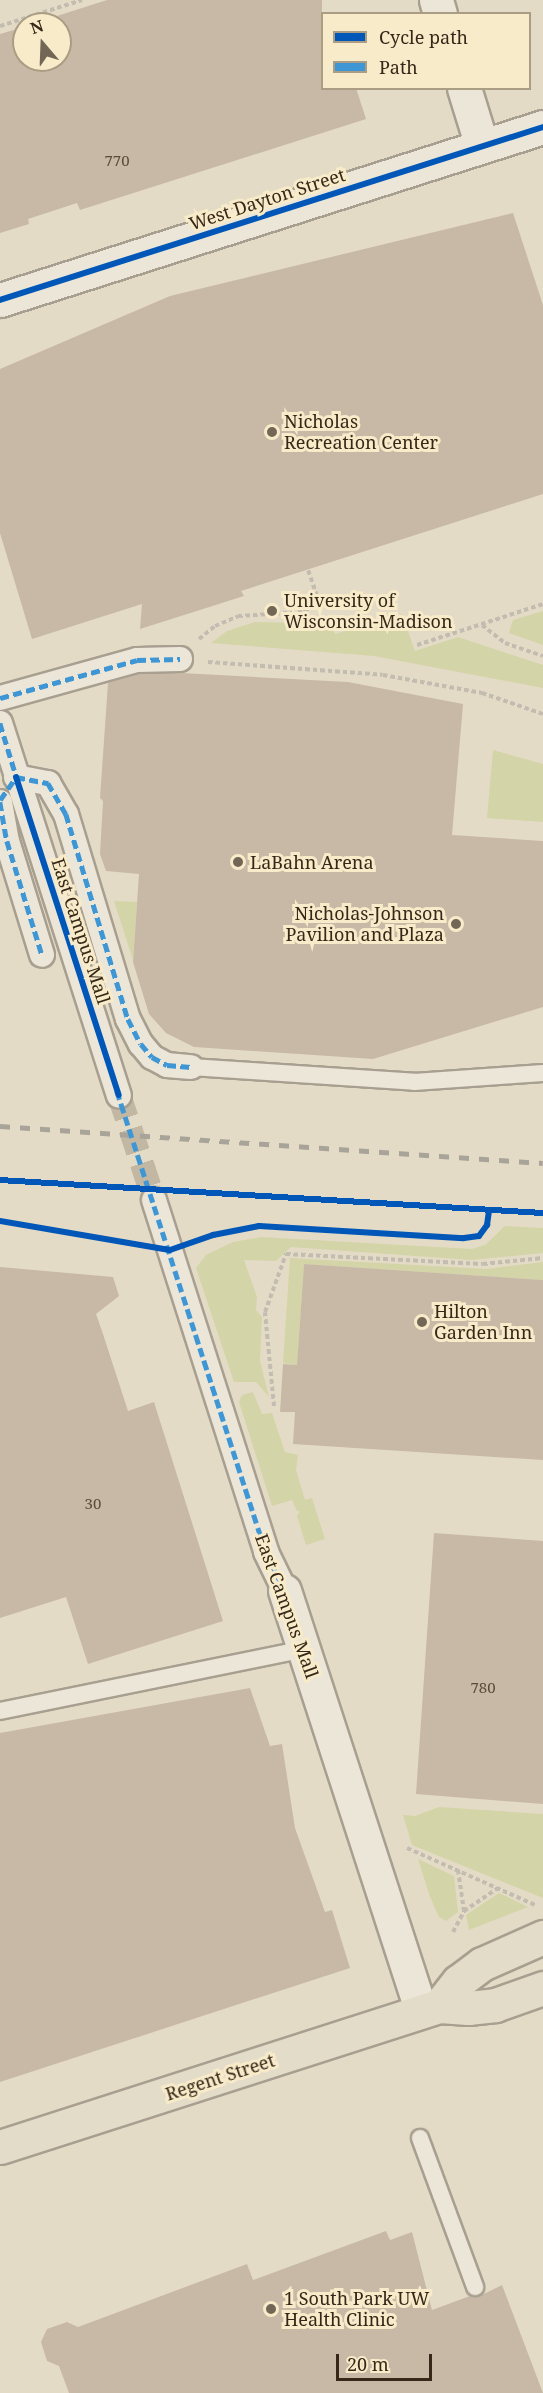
<!DOCTYPE html>
<style>
body{margin:0}
#map{position:relative;width:543px;height:2393px;overflow:hidden;background:#e4dbc6;font-family:"Noto Serif",serif}
div>[style]{position:absolute}
.green>*{inset:0;background:#d3d4a7}
.building>*{inset:0;background:#c8b9a7}
.pedestrian-tunnel>*{height:24px;margin-top:-12px;transform-origin:0;background:repeating-linear-gradient(90deg,#c1b7a3 0 24px,transparent 0 36px)}
.path>*{height:4px;margin-top:-2px;transform-origin:0;background:repeating-linear-gradient(90deg,#c3bcb0 0 4.5px,transparent 0 7.5px)}
.roads{filter:drop-shadow(2px 0 #a89f90) drop-shadow(-2px 0 #a89f90) drop-shadow(0 2px #a89f90) drop-shadow(0 -2px #a89f90)}
.service>*{height:16px;margin:-8px;padding:0 8px;transform-origin:8px;border-radius:8px;background:#ebe6d8}
.pedestrian>*{height:24px;margin:-12px;padding:0 12px;transform-origin:12px;border-radius:12px;background:#ebe6d8}
.minor>*{height:32px;margin:-16px;padding:0 16px;transform-origin:16px;border-radius:16px;background:#ebe6d8}
.tertiary>*{height:33px;margin:-16.5px;padding:0 16.5px;transform-origin:16.5px;border-radius:16.5px;background:#ebe6d8}
.primary>*{height:33px;margin:-16.5px;padding:0 16.5px;transform-origin:16.5px;border-radius:16.5px;background:#e3dcc9}
.rail>*{height:4.5px;margin-top:-2.25px;transform-origin:0;background:repeating-linear-gradient(90deg,#a9a499 0 10px,transparent 0 20px)}
.quiet>*{height:4.5px;margin-top:-2.25px;transform-origin:0;background:repeating-linear-gradient(90deg,#3e96d4 0 9px,transparent 0 13.5px)}
.cycleway>*{height:6px;margin:-3px;padding:0 3px;transform-origin:3px;border-radius:3px;background:#0057b8}
.dots>*{width:16px;height:16px;translate:-50% -50%;box-sizing:border-box;border:3px solid #f8ebc9;border-radius:50%}
span{translate:-50% -50%;white-space:nowrap;text-align:center;line-height:1.15;-webkit-text-stroke:6px #f8ebc9;paint-order:stroke}
.number-label{font-size:15px;color:#5a4c3c}
.number-label span{-webkit-text-stroke-width:0}
.street-label{font-size:18px;color:#352819}
.poi-label{font-size:18px;color:#352819}
.left{translate:0 -50%;text-align:left}
.right{translate:-100% -50%;text-align:right}
.legend{position:absolute;left:321px;top:12px;width:210px;height:78px;box-sizing:border-box;background:#f8ebc9;border:2px solid #aa9d83;margin:0;padding:8px 10px;list-style:none;font-size:18px;color:#352819}
.legend li{display:flex;align-items:center;gap:12px;height:30px}
.legend b{width:30px;border:2px solid #aa9d83}
.north{position:absolute;left:12px;top:12px;width:60px;height:60px;box-sizing:border-box;background:#f8ebc9;border:2px solid #aa9d83;border-radius:50%;rotate:341deg;font-size:16px;font-weight:700;line-height:24px;text-align:center;color:#352819}
.north::after{content:'';display:block;margin:auto;width:21px;height:27px;background:#726756;clip-path:polygon(50% 0,100% 100%,50% 72%,0 100%)}
.scale{position:absolute;left:336px;top:2354px;width:96px;height:27px;box-sizing:border-box;border:3px solid #352819;border-top:0;padding-left:8px;font-size:18px;line-height:21px;white-space:nowrap;color:#352819;-webkit-text-stroke:4px #f8ebc9;paint-order:stroke}
</style>
<div id="map">
<div class="green">
<i style="clip-path:polygon(543px 611px,543px 645px,509px 633px,513px 620px)"></i>
<i style="clip-path:polygon(402px 614px,415px 651px,458px 637px,543px 665px,543px 688px,374px 656px,211px 643px,227px 631px,255px 622px,301px 623px,317px 619px,320px 629px,332px 628px,335px 634px)"></i>
<i style="clip-path:polygon(493px 750px,543px 764px,543px 822px,487px 818px)"></i>
<i style="clip-path:polygon(114px 901px,137px 902px,133px 960px)"></i>
<i style="clip-path:polygon(505px 1226px,543px 1228px,543px 1253px,471px 1260px,291px 1247px,276px 1261px,244px 1260px,257px 1297px,256px 1310px,262px 1317px,260px 1361px,269px 1397px,256px 1382px,234px 1382px,196px 1268px,206px 1255px,233px 1242px,261px 1237px,472px 1249px,485px 1245px)"></i>
<i style="clip-path:polygon(290px 1258px,486px 1269px,543px 1262px,543px 1280px,304px 1264px,297px 1365px,283px 1363px)"></i>
<i style="clip-path:polygon(253px 1392px,262px 1414px,272px 1413px,285px 1452px,298px 1455px,296px 1470px,305px 1500px,312px 1498px,325px 1539px,306px 1545px,297px 1516px,300px 1511px,297px 1511px,292px 1500px,272px 1506px,239px 1402px,242px 1395px)"></i>
<i style="clip-path:polygon(439px 1807px,543px 1814px,543px 1898px,412px 1845px,403px 1815px,415px 1816px)"></i>
<i style="clip-path:polygon(418px 1859px,454px 1876px,458px 1912px,446px 1921px,439px 1917px,430px 1897px)"></i>
<i style="clip-path:polygon(499px 1893px,528px 1907px,469px 1930px,466px 1915px)"></i>
</div>
<div class="building">
<i style="clip-path:polygon(107px 0,322px 0,322px 88px,356px 88px,366px 119px,80px 210px,77px 203px,28px 219px,29px 224px,0 233px,0 34px,24px 27px,24px 60px,60px 60px,60px 24px,32px 24px)"></i>
<i style="clip-path:polygon(513px 213px,543px 305px,543px 494px,241px 591px,244px 596px,140px 629px,142px 604px,32px 639px,0 533px,0 369px,170px 296px)"></i>
<i style="clip-path:polygon(181px 673px,348px 682px,463px 704px,452px 835px,543px 841px,543px 1007px,373px 1059px,194px 1047px,166px 1033px,149px 1014px,133px 962px,139px 874px,106px 871px,100px 854px,103px 801px,100px 798px,108px 683px,139px 674px)"></i>
<i style="clip-path:polygon(304px 1264px,543px 1280px,543px 1460px,293px 1444px,295px 1412px,280px 1412px,283px 1364px,297px 1365px)"></i>
<i style="clip-path:polygon(0 1267px,113px 1277px,119px 1296px,96px 1314px,102px 1331px,128px 1411px,154px 1402px,223px 1621px,88px 1664px,66px 1597px,0 1618px)"></i>
<i style="clip-path:polygon(434px 1533px,543px 1541px,543px 1804px,416px 1794px)"></i>
<i style="clip-path:polygon(250px 1688px,270px 1746px,282px 1744px,295px 1828px,325px 1912px,332px 1910px,350px 1968px,0 2082px,0 1733px)"></i>
<i style="clip-path:polygon(386px 2231px,390px 2240px,412px 2232px,432px 2310px,470px 2296px,478px 2297px,502px 2285px,543px 2393px,69px 2393px,59px 2366px,47px 2361px,41px 2342px,47px 2329px,67px 2322px,78px 2327px,247px 2264px,253px 2280px)"></i>
</div>
<div class="pedestrian-tunnel">
<i style="left:119px;top:1095px;width:111px;rotate:71.6deg"></i>
</div>
<div class="path">
<i style="left:0;top:26px;width:86px;rotate:-17.6deg"></i>
<i style="left:482px;top:625px;width:29px;rotate:38deg"></i>
<i style="left:505px;top:643px;width:40px;rotate:18.9deg"></i>
<i style="left:199px;top:639px;width:21px;rotate:-39deg"></i>
<i style="left:215px;top:626px;width:25px;rotate:-23deg"></i>
<i style="left:238px;top:616px;width:66px;rotate:-3.5deg"></i>
<i style="left:304px;top:612px;width:14px;rotate:-39deg"></i>
<i style="left:315px;top:603px;width:7px;rotate:-74deg"></i>
<i style="left:317px;top:596px;width:28px;rotate:-109deg"></i>
<i style="left:417px;top:645px;width:133px;rotate:-18deg"></i>
<i style="left:208px;top:662px;width:175px;rotate:4.2deg"></i>
<i style="left:383px;top:675px;width:101px;rotate:10.3deg"></i>
<i style="left:482px;top:693px;width:65px;rotate:19deg"></i>
<i style="left:274px;top:1406px;width:94px;rotate:-95.5deg"></i>
<i style="left:265px;top:1312px;width:62px;rotate:-70.1deg"></i>
<i style="left:286px;top:1254px;width:197px;rotate:2.9deg"></i>
<i style="left:483px;top:1264px;width:60px;rotate:-5.7deg"></i>
<i style="left:407px;top:1848px;width:140px;rotate:24deg"></i>
<i style="left:458px;top:1870px;width:41px;rotate:81.7deg"></i>
<i style="left:453px;top:1932px;width:24px;rotate:-62deg"></i>
<i style="left:464px;top:1911px;width:40px;rotate:-34deg"></i>
</div>
<div class="roads">
<div class="service">
<i style="left:191px;top:1067px;width:224px;rotate:3.8deg"></i>
<i style="left:414px;top:1082px;width:129px;rotate:-4deg"></i>
<i style="left:0;top:1711px;width:310px;rotate:-11.5deg"></i>
<i style="left:420px;top:2138px;width:159px;rotate:69.7deg"></i>
</div>
<div class="pedestrian">
<i style="left:0;top:698px;width:142px;rotate:-15.5deg"></i>
<i style="left:137px;top:660px;width:43px;rotate:-1.3deg"></i>
<i style="left:0;top:723px;width:391px;rotate:72.3deg"></i>
<i style="left:16px;top:777px;width:33px;rotate:11deg"></i>
<i style="left:48px;top:783px;width:36px;rotate:60deg"></i>
<i style="left:66px;top:814px;width:214px;rotate:73.2deg"></i>
<i style="left:128px;top:1019px;width:28px;rotate:63deg"></i>
<i style="left:141px;top:1044px;width:17px;rotate:50deg"></i>
<i style="left:152px;top:1057px;width:17px;rotate:28deg"></i>
<i style="left:167px;top:1065px;width:24px;rotate:5deg"></i>
<i style="left:0;top:802px;width:40px;rotate:80deg"></i>
<i style="left:7px;top:841px;width:119px;rotate:72.9deg"></i>
<i style="left:154px;top:1200px;width:369px;rotate:72.3deg"></i>
<i style="left:266px;top:1552px;width:43px;rotate:64deg"></i>
</div>
<div class="minor">
<i style="left:285px;top:1591px;width:443px;rotate:72deg"></i>
</div>
<div class="tertiary">
<i style="left:436px;top:0;width:15px;rotate:74deg"></i>
<i style="left:464px;top:88px;width:61px;rotate:72.8deg"></i>
<i style="left:0;top:300px;width:570px;rotate:-17.67deg"></i>
</div>
<div class="primary">
<i style="left:439px;top:2006px;width:31px;rotate:-52deg"></i>
<i style="left:458px;top:1982px;width:30px;rotate:-37deg"></i>
<i style="left:482px;top:1964px;width:67px;rotate:-23.9deg"></i>
<i style="left:0;top:2147px;width:461px;rotate:-17.8deg"></i>
<i style="left:439px;top:2006px;width:29px;rotate:4deg"></i>
<i style="left:468px;top:2008px;width:27px;rotate:-6deg"></i>
<i style="left:495px;top:2005px;width:51px;rotate:-19.5deg"></i>
</div>
</div>
<div class="rail">
<i style="left:0;top:1126px;width:544px;rotate:3.9deg"></i>
</div>
<div class="quiet">
<i style="left:0;top:698px;width:142px;rotate:-15.5deg"></i>
<i style="left:137px;top:660px;width:43px;rotate:-1.3deg"></i>
<i style="left:0;top:723px;width:62px;rotate:73deg"></i>
<i style="left:16px;top:777px;width:33px;rotate:11deg"></i>
<i style="left:48px;top:783px;width:36px;rotate:60deg"></i>
<i style="left:66px;top:814px;width:214px;rotate:73.2deg"></i>
<i style="left:128px;top:1019px;width:28px;rotate:63deg"></i>
<i style="left:141px;top:1044px;width:17px;rotate:50deg"></i>
<i style="left:152px;top:1057px;width:17px;rotate:28deg"></i>
<i style="left:167px;top:1065px;width:24px;rotate:5deg"></i>
<i style="left:0;top:800px;width:28px;rotate:-55deg"></i>
<i style="left:0;top:802px;width:40px;rotate:80deg"></i>
<i style="left:7px;top:841px;width:119px;rotate:72.9deg"></i>
<i style="left:117px;top:1091px;width:484px;rotate:72.1deg"></i>
<i style="left:266px;top:1552px;width:43px;rotate:64deg"></i>
</div>
<div class="cycleway">
<i style="left:0;top:300px;width:570px;rotate:-17.67deg"></i>
<i style="left:16px;top:777px;width:334px;rotate:72.1deg"></i>
<i style="left:0;top:1180px;width:544px;rotate:3.48deg"></i>
<i style="left:0;top:1221px;width:172px;rotate:9.7deg"></i>
<i style="left:170px;top:1250px;width:46px;rotate:-19.2deg"></i>
<i style="left:213px;top:1235px;width:47px;rotate:-11.1deg"></i>
<i style="left:259px;top:1226px;width:205px;rotate:3.4deg"></i>
<i style="left:464px;top:1238px;width:15px;rotate:-8deg"></i>
<i style="left:479px;top:1236px;width:14px;rotate:-54deg"></i>
<i style="left:487px;top:1225px;width:15px;rotate:-82deg"></i>
</div>
<div class="dots">
<i style="left:272px;top:432px;background:#726756"></i>
<i style="left:272px;top:611px;background:#726756"></i>
<i style="left:238px;top:862px;background:#726756"></i>
<i style="left:456px;top:924px;background:#726756"></i>
<i style="left:422px;top:1322px;background:#726756"></i>
<i style="left:271px;top:2309px;background:#726756"></i>
</div>
<div class="number-label">
<span style="left:117px;top:161px">770</span>
<span style="left:93px;top:1504px">30</span>
<span style="left:483px;top:1688px">780</span>
</div>
<div class="street-label">
<span style="left:267px;top:199px;rotate:-18deg">West Dayton Street</span>
<span style="left:81px;top:931px;rotate:72deg">East Campus Mall</span>
<span style="left:287px;top:1606px;rotate:70deg">East Campus Mall</span>
<span style="left:220px;top:2077px;rotate:-18deg">Regent Street</span>
</div>
<div class="poi-label">
<span class="left" style="left:284px;top:432px">Nicholas<br>Recreation Center</span>
<span class="left" style="left:284px;top:611px">University of<br>Wisconsin-Madison</span>
<span class="left" style="left:250px;top:862px">LaBahn Arena</span>
<span class="right" style="left:444px;top:924px">Nicholas-Johnson<br>Pavilion and Plaza</span>
<span class="left" style="left:434px;top:1322px">Hilton<br>Garden Inn</span>
<span class="left" style="left:284px;top:2309px">1 South Park UW<br>Health Clinic</span>
</div>
<ul class="legend">
<li><b style="height:8px;background:#0057b8"></b>Cycle path</li>
<li><b style="height:8px;background:#3e96d4"></b>Path</li>
</ul>
<div class="north">N</div>
<div class="scale">20 m</div>
</div>
